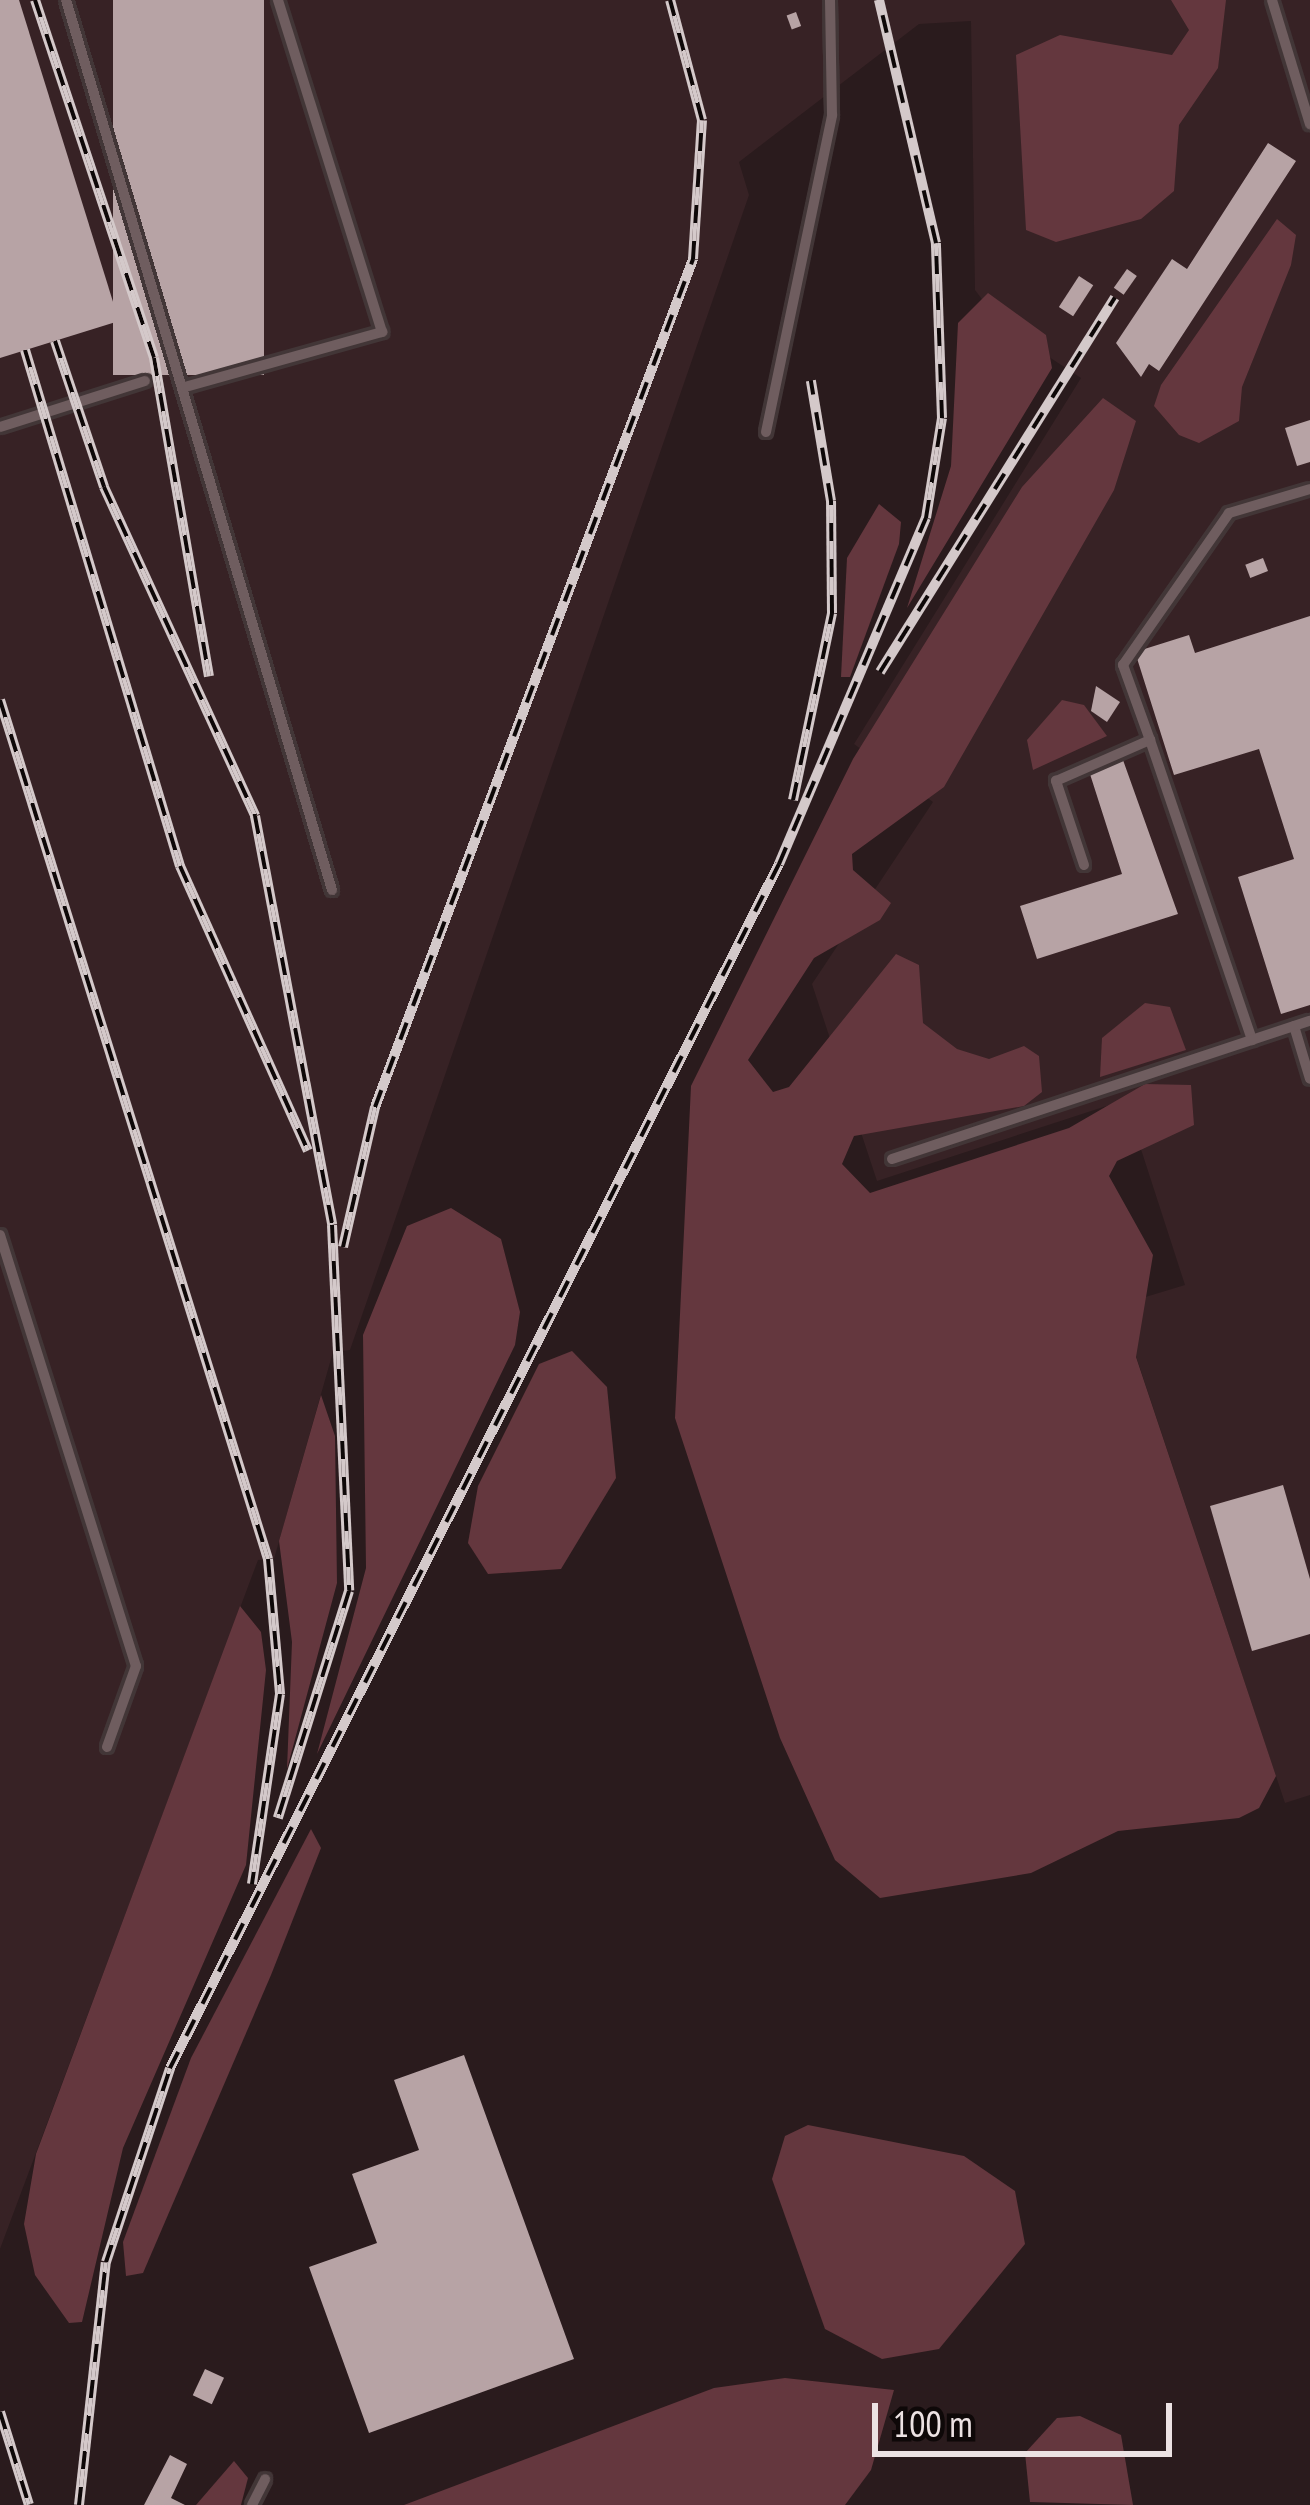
<!DOCTYPE html>
<style>
body{margin:0}
#map{position:relative;width:1310px;height:2505px;overflow:hidden;background:#2a1b1d;font-family:"PT Sans Narrow",sans-serif}
div>[style]{position:absolute}
.built>*{inset:0;background:#372225}
.green>*{inset:0;background:#64373e}
.building>*{inset:0;background:#b7a3a5;transform-origin:0 0}
.roads{filter:drop-shadow(3px 0 #423637) drop-shadow(-3px 0 #423637) drop-shadow(0 3px #423637) drop-shadow(0 -3px #423637)}
.service>*{height:10px;margin:-5px;padding:0 5px;transform-origin:5px;border-radius:5px;background:#6f5d5f}
.rail>*{height:10px;margin-top:-5px;transform-origin:0;background:repeating-linear-gradient(90deg,#0e0808 0 18px,#d4c9ca 0 36px);box-sizing:border-box;border-block:3px solid #d4c9ca}
span{translate:-50% -50%;white-space:nowrap;text-align:center;line-height:1.15;-webkit-text-stroke:12px #0e0808;paint-order:stroke}
.scale{position:absolute;left:872px;top:2403px;width:300px;height:54px;box-sizing:border-box;border:6px solid #ece2e3;border-top:0;padding-left:15px;font-size:36px;line-height:42px;white-space:nowrap;color:#ece2e3;-webkit-text-stroke:9px #0e0808;paint-order:stroke}
</style>
<div id="map">
<div class="built">
<i style="clip-path:polygon(0 0,1310px 0,1310px 1795px,1285px 1803px,1119px 1305px,1185px 1285px,1125px 1100px,877px 1181px,812px 984px,933px 802px,854px 744px,1081px 378px,1002px 326px,975px 290px,971px 21px,919px 24px,739px 162px,749px 195px,350px 1350px,333px 1352px,274px 1559px,258px 1560px,0 2249px)"></i>
</div>
<div class="green">
<i style="clip-path:polygon(1171px 0,1226px 0,1218px 68px,1179px 125px,1174px 191px,1141px 219px,1056px 242px,1026px 230px,1016px 55px,1060px 35px,1172px 55px,1189px 30px)"></i>
<i style="clip-path:polygon(1277px 219px,1296px 235px,1291px 265px,1242px 387px,1239px 421px,1199px 443px,1179px 435px,1154px 406px,1161px 385px)"></i>
<i style="clip-path:polygon(988px 293px,1046px 335px,1052px 368px,907px 608px,951px 466px,958px 323px)"></i>
<i style="clip-path:polygon(1103px 398px,1136px 421px,1114px 490px,944px 787px,852px 854px,853px 870px,891px 903px,880px 920px,814px 958px,748px 1060px,773px 1092px,789px 1087px,896px 954px,919px 965px,923px 1023px,957px 1049px,989px 1059px,1024px 1046px,1039px 1056px,1042px 1092px,1024px 1106px,854px 1136px,842px 1164px,870px 1193px,1069px 1128px,1145px 1084px,1191px 1085px,1194px 1125px,1117px 1161px,1109px 1176px,1153px 1255px,1136px 1357px,1276px 1776px,1259px 1808px,1239px 1818px,1118px 1831px,1031px 1873px,880px 1898px,835px 1860px,780px 1738px,675px 1418px,691px 1086px,853px 759px,1022px 487px)"></i>
<i style="clip-path:polygon(879px 504px,901px 522px,899px 544px,850px 677px,841px 677px,847px 558px)"></i>
<i style="clip-path:polygon(1062px 700px,1084px 705px,1107px 736px,1033px 770px,1027px 740px)"></i>
<i style="clip-path:polygon(1145px 1003px,1170px 1007px,1186px 1050px,1100px 1077px,1102px 1038px)"></i>
<i style="clip-path:polygon(451px 1208px,501px 1239px,520px 1312px,515px 1345px,317px 1754px,366px 1568px,363px 1335px,407px 1226px)"></i>
<i style="clip-path:polygon(572px 1351px,607px 1387px,616px 1478px,561px 1569px,488px 1574px,468px 1543px,478px 1486px,539px 1364px)"></i>
<i style="clip-path:polygon(321px 1395px,335px 1436px,337px 1583px,287px 1769px,292px 1642px,279px 1541px)"></i>
<i style="clip-path:polygon(240px 1606px,261px 1632px,266px 1670px,246px 1865px,123px 2148px,82px 2322px,69px 2323px,35px 2275px,24px 2224px,36px 2154px)"></i>
<i style="clip-path:polygon(311px 1829px,321px 1848px,271px 1975px,143px 2273px,126px 2276px,123px 2242px,191px 2058px)"></i>
<i style="clip-path:polygon(808px 2125px,964px 2156px,1015px 2191px,1025px 2244px,939px 2349px,882px 2359px,825px 2329px,772px 2179px,785px 2136px)"></i>
<i style="clip-path:polygon(785px 2378px,894px 2390px,871px 2470px,845px 2505px,404px 2505px,714px 2388px)"></i>
<i style="clip-path:polygon(1080px 2416px,1121px 2435px,1133px 2505px,1030px 2502px,1025px 2453px,1057px 2418px)"></i>
<i style="clip-path:polygon(234px 2461px,248px 2478px,241px 2505px,196px 2505px)"></i>
</div>
<div class="building">
<i style="clip-path:polygon(0 0,19px 0,119px 321px,0 358px)"></i>
<i style="left:113px;top:0;width:151px;height:375px"></i>
<i style="left:796px;top:12px;width:15px;height:10px;rotate:70deg"></i>
<i style="clip-path:polygon(1268px 143px,1296px 161px,1159px 371px,1149px 364px,1141px 377px,1116px 343px,1172px 259px,1187px 269px)"></i>
<i style="left:1127px;top:269px;width:12px;height:23px;rotate:35deg"></i>
<i style="left:1079px;top:276px;width:17px;height:37px;rotate:33deg"></i>
<i style="clip-path:polygon(1310px 420px,1310px 462px,1297px 466px,1285px 428px)"></i>
<i style="left:1263px;top:558px;width:14px;height:19px;rotate:69deg"></i>
<i style="clip-path:polygon(1310px 616px,1310px 1005px,1281px 1014px,1238px 877px,1294px 859px,1259px 749px,1174px 775px,1135px 652px,1189px 635px,1195px 653px)"></i>
<i style="clip-path:polygon(1096px 686px,1120px 702px,1107px 722px,1091px 711px)"></i>
<i style="clip-path:polygon(1123px 760px,1178px 914px,1037px 959px,1020px 906px,1122px 874px,1089px 771px)"></i>
<i style="clip-path:polygon(1283px 1485px,1310px 1579px,1310px 1634px,1252px 1651px,1210px 1506px)"></i>
<i style="clip-path:polygon(464px 2055px,574px 2359px,369px 2433px,309px 2267px,377px 2243px,352px 2174px,419px 2150px,394px 2080px)"></i>
<i style="left:205px;top:2369px;width:21px;height:29px;rotate:25deg"></i>
<i style="clip-path:polygon(170px 2455px,187px 2464px,171px 2498px,185px 2505px,144px 2505px)"></i>
</div>
<div class="roads">
<div class="service">
<i style="left:66px;top:0;width:929px;rotate:73.36deg"></i>
<i style="left:1272px;top:0;width:130px;rotate:73deg"></i>
<i style="left:185px;top:387px;width:205px;rotate:-15.6deg"></i>
<i style="left:382px;top:332px;width:348px;rotate:-107.4deg"></i>
<i style="left:0;top:427px;width:152px;rotate:-17.6deg"></i>
<i style="left:766px;top:432px;width:324px;rotate:-78.2deg"></i>
<i style="left:832px;top:115px;width:115px;rotate:-91deg"></i>
<i style="left:1150px;top:740px;width:80px;rotate:-109.8deg"></i>
<i style="left:1123px;top:665px;width:185px;rotate:-55.1deg"></i>
<i style="left:1229px;top:513px;width:84px;rotate:-16.5deg"></i>
<i style="left:1084px;top:865px;width:89px;rotate:-108.4deg"></i>
<i style="left:1056px;top:781px;width:103px;rotate:-23.6deg"></i>
<i style="left:1150px;top:740px;width:317px;rotate:71.2deg"></i>
<i style="left:1294px;top:1026px;width:55px;rotate:73.2deg"></i>
<i style="left:892px;top:1159px;width:440px;rotate:-18.3deg"></i>
<i style="left:0;top:1235px;width:452px;rotate:72.5deg"></i>
<i style="left:136px;top:1666px;width:86px;rotate:109.7deg"></i>
<i style="left:252px;top:2505px;width:29px;rotate:-63deg"></i>
</div>
</div>
<div class="rail">
<i style="left:35px;top:0;width:377px;rotate:71.6deg"></i>
<i style="left:154px;top:358px;width:323px;rotate:80.2deg"></i>
<i style="left:55px;top:341px;width:154px;rotate:71.4deg"></i>
<i style="left:104px;top:487px;width:362px;rotate:65.3deg"></i>
<i style="left:255px;top:816px;width:416px;rotate:79.3deg"></i>
<i style="left:332px;top:1225px;width:366px;rotate:87.3deg"></i>
<i style="left:349px;top:1591px;width:238px;rotate:107.4deg"></i>
<i style="left:25px;top:350px;width:539px;rotate:73.28deg"></i>
<i style="left:180px;top:866px;width:312px;rotate:65.8deg"></i>
<i style="left:880px;top:672px;width:442px;rotate:-57.9deg"></i>
<i style="left:0;top:700px;width:900px;rotate:72.67deg"></i>
<i style="left:268px;top:1559px;width:136px;rotate:84.9deg"></i>
<i style="left:280px;top:1694px;width:192px;rotate:98.4deg"></i>
<i style="left:793px;top:800px;width:191px;rotate:-78.2deg"></i>
<i style="left:832px;top:613px;width:112px;rotate:-90.5deg"></i>
<i style="left:831px;top:501px;width:122px;rotate:-99.5deg"></i>
<i style="left:343px;top:1247px;width:144px;rotate:-77.1deg"></i>
<i style="left:375px;top:1107px;width:906px;rotate:-69.44deg"></i>
<i style="left:693px;top:259px;width:139px;rotate:-86.3deg"></i>
<i style="left:702px;top:120px;width:124px;rotate:-104.9deg"></i>
<i style="left:0;top:2412px;width:97px;rotate:72.7deg"></i>
<i style="left:79px;top:2505px;width:244px;rotate:-83.7deg"></i>
<i style="left:106px;top:2262px;width:204px;rotate:-71.7deg"></i>
<i style="left:170px;top:2068px;width:1349px;rotate:-63.17deg"></i>
<i style="left:779px;top:864px;width:376px;rotate:-67deg"></i>
<i style="left:926px;top:518px;width:101px;rotate:-80.9deg"></i>
<i style="left:942px;top:418px;width:175px;rotate:-92deg"></i>
<i style="left:936px;top:243px;width:250px;rotate:-103.2deg"></i>
</div>
<div class="scale">100 m</div>
</div>
